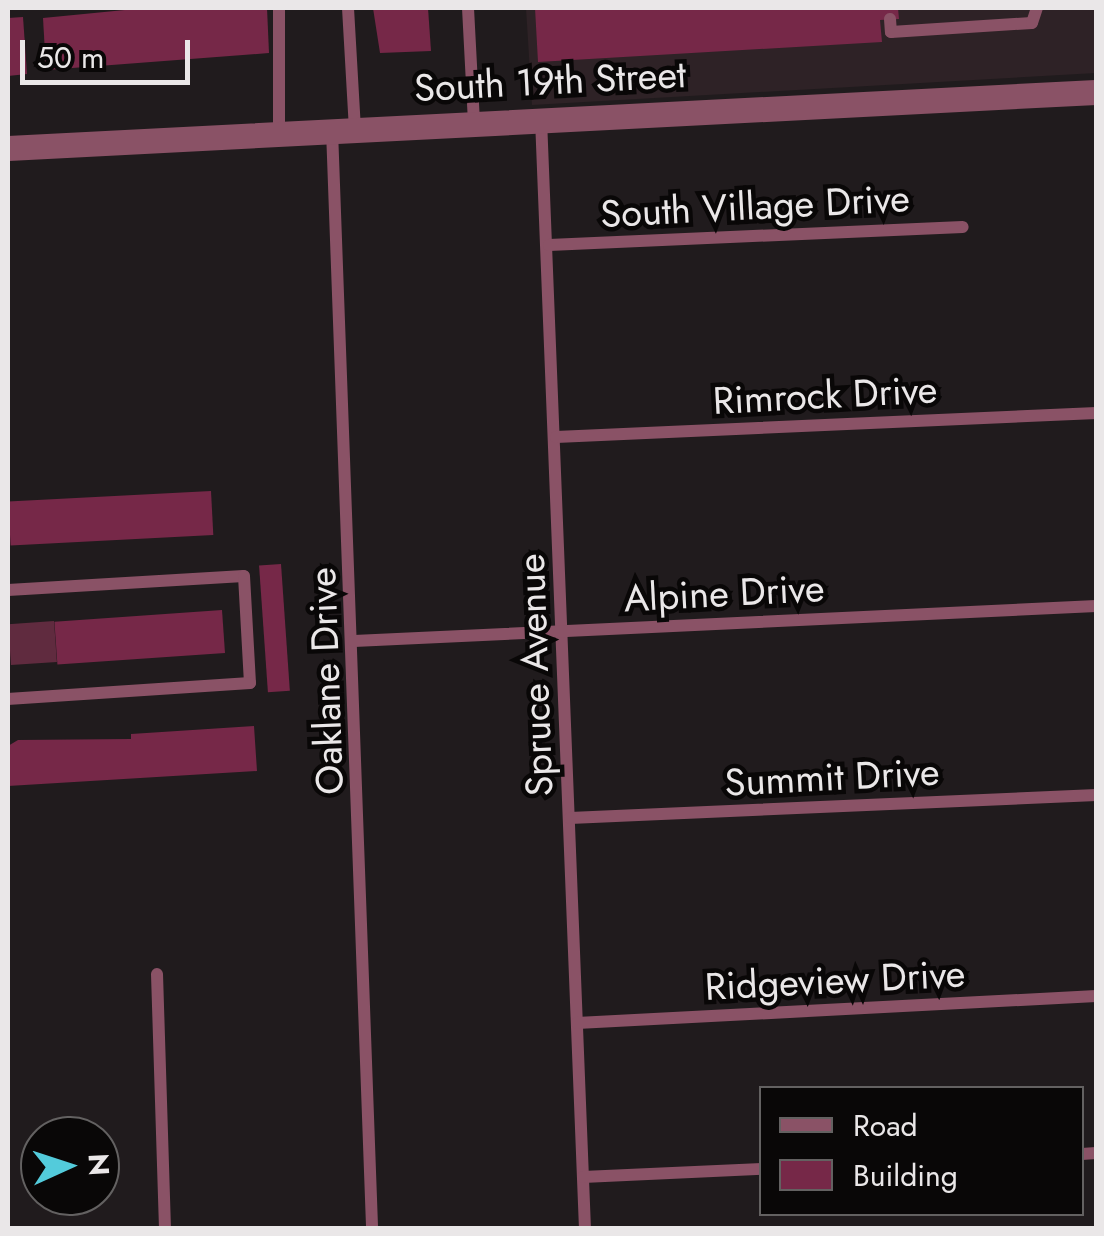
<!DOCTYPE html>
<style>
body{margin:0}
#map{position:relative;width:1104px;height:1236px;overflow:hidden;background:#201b1d;font-family:Jost,sans-serif}
div>[style]{position:absolute}
.built>*{inset:0;background:#2e2226}
.green>*{inset:0;background:#602b3f;transform-origin:0 0}
.building>*{inset:0;background:#762848;transform-origin:0 0}
.service>*{height:12px;margin:-6px;padding:0 6px;transform-origin:6px;border-radius:6px;background:#8a5266}
.minor>*{height:25px;margin:-12.5px;padding:0 12.5px;transform-origin:12.5px;border-radius:12.5px;background:#8a5266}
span{translate:-50% -50%;white-space:nowrap;text-align:center;line-height:1.15;-webkit-text-stroke:9px #090707;paint-order:stroke}
.street-label{font-size:38px;color:#eae7e8}
.frame{position:absolute;inset:0;border:10px solid #eae7e8;pointer-events:none}
.legend{position:absolute;left:759px;top:1086px;width:325px;height:130px;box-sizing:border-box;background:#090707;border:2px solid #636161;margin:0;padding:12px 18px;list-style:none;font-size:30px;color:#eae7e8}
.legend li{display:flex;align-items:center;gap:20px;height:50px}
.legend b{width:50px;border:2px solid #636161}
.north{position:absolute;left:20px;top:1116px;width:100px;height:100px;box-sizing:border-box;background:#090707;border:2px solid #636161;border-radius:50%;rotate:87deg;font-size:28px;font-weight:700;line-height:40px;text-align:center;color:#eae7e8}
.north::after{content:'';display:block;margin:auto;width:35px;height:45px;background:#53cbdb;clip-path:polygon(50% 0,100% 100%,50% 72%,0 100%)}
.scale{position:absolute;left:20px;top:40px;width:170px;height:45px;box-sizing:border-box;border:5px solid #eae7e8;border-top:0;padding-left:12px;font-size:30px;line-height:35px;white-space:nowrap;color:#eae7e8;-webkit-text-stroke:8px #090707;paint-order:stroke}
</style>
<div id="map">
<div class="built">
<i style="clip-path:polygon(526px 8px,1096px 8px,1096px 73px,532px 105px)"></i>
</div>
<div class="green">
<i style="left:54px;top:621px;width:41px;height:46px;rotate:86deg"></i>
</div>
<div class="building">
<i style="clip-path:polygon(145px 8px,267px 8px,269px 53px,46px 70px,43px 18px)"></i>
<i style="clip-path:polygon(373px 8px,428px 8px,431px 51px,380px 53px)"></i>
<i style="clip-path:polygon(535px 8px,898px 8px,899px 19px,880px 20px,882px 42px,538px 62px)"></i>
<i style="clip-path:polygon(23px 17px,27px 74px,8px 76px,8px 18px)"></i>
<i style="left:211px;top:491px;width:44px;height:203px;rotate:87deg"></i>
<i style="left:281px;top:564px;width:127px;height:22px;rotate:86deg"></i>
<i style="left:222px;top:610px;width:43px;height:168px;rotate:86deg"></i>
<i style="clip-path:polygon(254px 726px,257px 771px,8px 786px,8px 746px,18px 740px,131px 739px,131px 734px)"></i>
</div>
<div class="service">
<i style="left:348px;top:8px;width:121px;rotate:86.7deg"></i>
<i style="left:468px;top:8px;width:115px;rotate:87deg"></i>
<i style="left:890px;top:19px;width:13px;rotate:86deg"></i>
<i style="left:891px;top:32px;width:141px;rotate:-3.7deg"></i>
<i style="left:1032px;top:23px;width:16px;rotate:-72deg"></i>
<i style="left:541px;top:119px;width:1110px;rotate:87.73deg"></i>
<i style="left:332px;top:130px;width:1099px;rotate:87.91deg"></i>
<i style="left:279px;top:133px;width:125px;rotate:-90deg"></i>
<i style="left:549px;top:245px;width:414px;rotate:-2.5deg"></i>
<i style="left:556px;top:437px;width:541px;rotate:-2.54deg"></i>
<i style="left:8px;top:590px;width:236px;rotate:-3.4deg"></i>
<i style="left:244px;top:576px;width:107px;rotate:86.8deg"></i>
<i style="left:250px;top:683px;width:243px;rotate:176.2deg"></i>
<i style="left:354px;top:641px;width:743px;rotate:-2.7deg"></i>
<i style="left:570px;top:818px;width:527px;rotate:-2.5deg"></i>
<i style="left:157px;top:974px;width:254px;rotate:88.2deg"></i>
<i style="left:577px;top:1023px;width:520px;rotate:-2.98deg"></i>
<i style="left:1082px;top:1154px;width:14px;rotate:-4deg"></i>
<i style="left:583px;top:1177px;width:179px;rotate:-2.6deg"></i>
</div>
<div class="minor">
<i style="left:8px;top:148px;width:1089px;rotate:-2.95deg"></i>
</div>
<div class="street-label">
<span style="left:550px;top:81px;rotate:-3deg">South 19th Street</span>
<span style="left:755px;top:206px;rotate:-3deg">South Village Drive</span>
<span style="left:825px;top:395px;rotate:-3deg">Rimrock Drive</span>
<span style="left:724px;top:593px;rotate:-3deg">Alpine Drive</span>
<span style="left:535px;top:675px;rotate:-92deg">Spruce Avenue</span>
<span style="left:326px;top:681px;rotate:-92deg">Oaklane Drive</span>
<span style="left:832px;top:777px;rotate:-3deg">Summit Drive</span>
<span style="left:835px;top:980px;rotate:-3deg">Ridgeview Drive</span>
</div>
<div class="frame"></div>
<ul class="legend">
<li><b style="height:12px;background:#8a5266"></b>Road</li>
<li><b style="height:28px;background:#762848"></b>Building</li>
</ul>
<div class="north">N</div>
<div class="scale">50 m</div>
</div>
